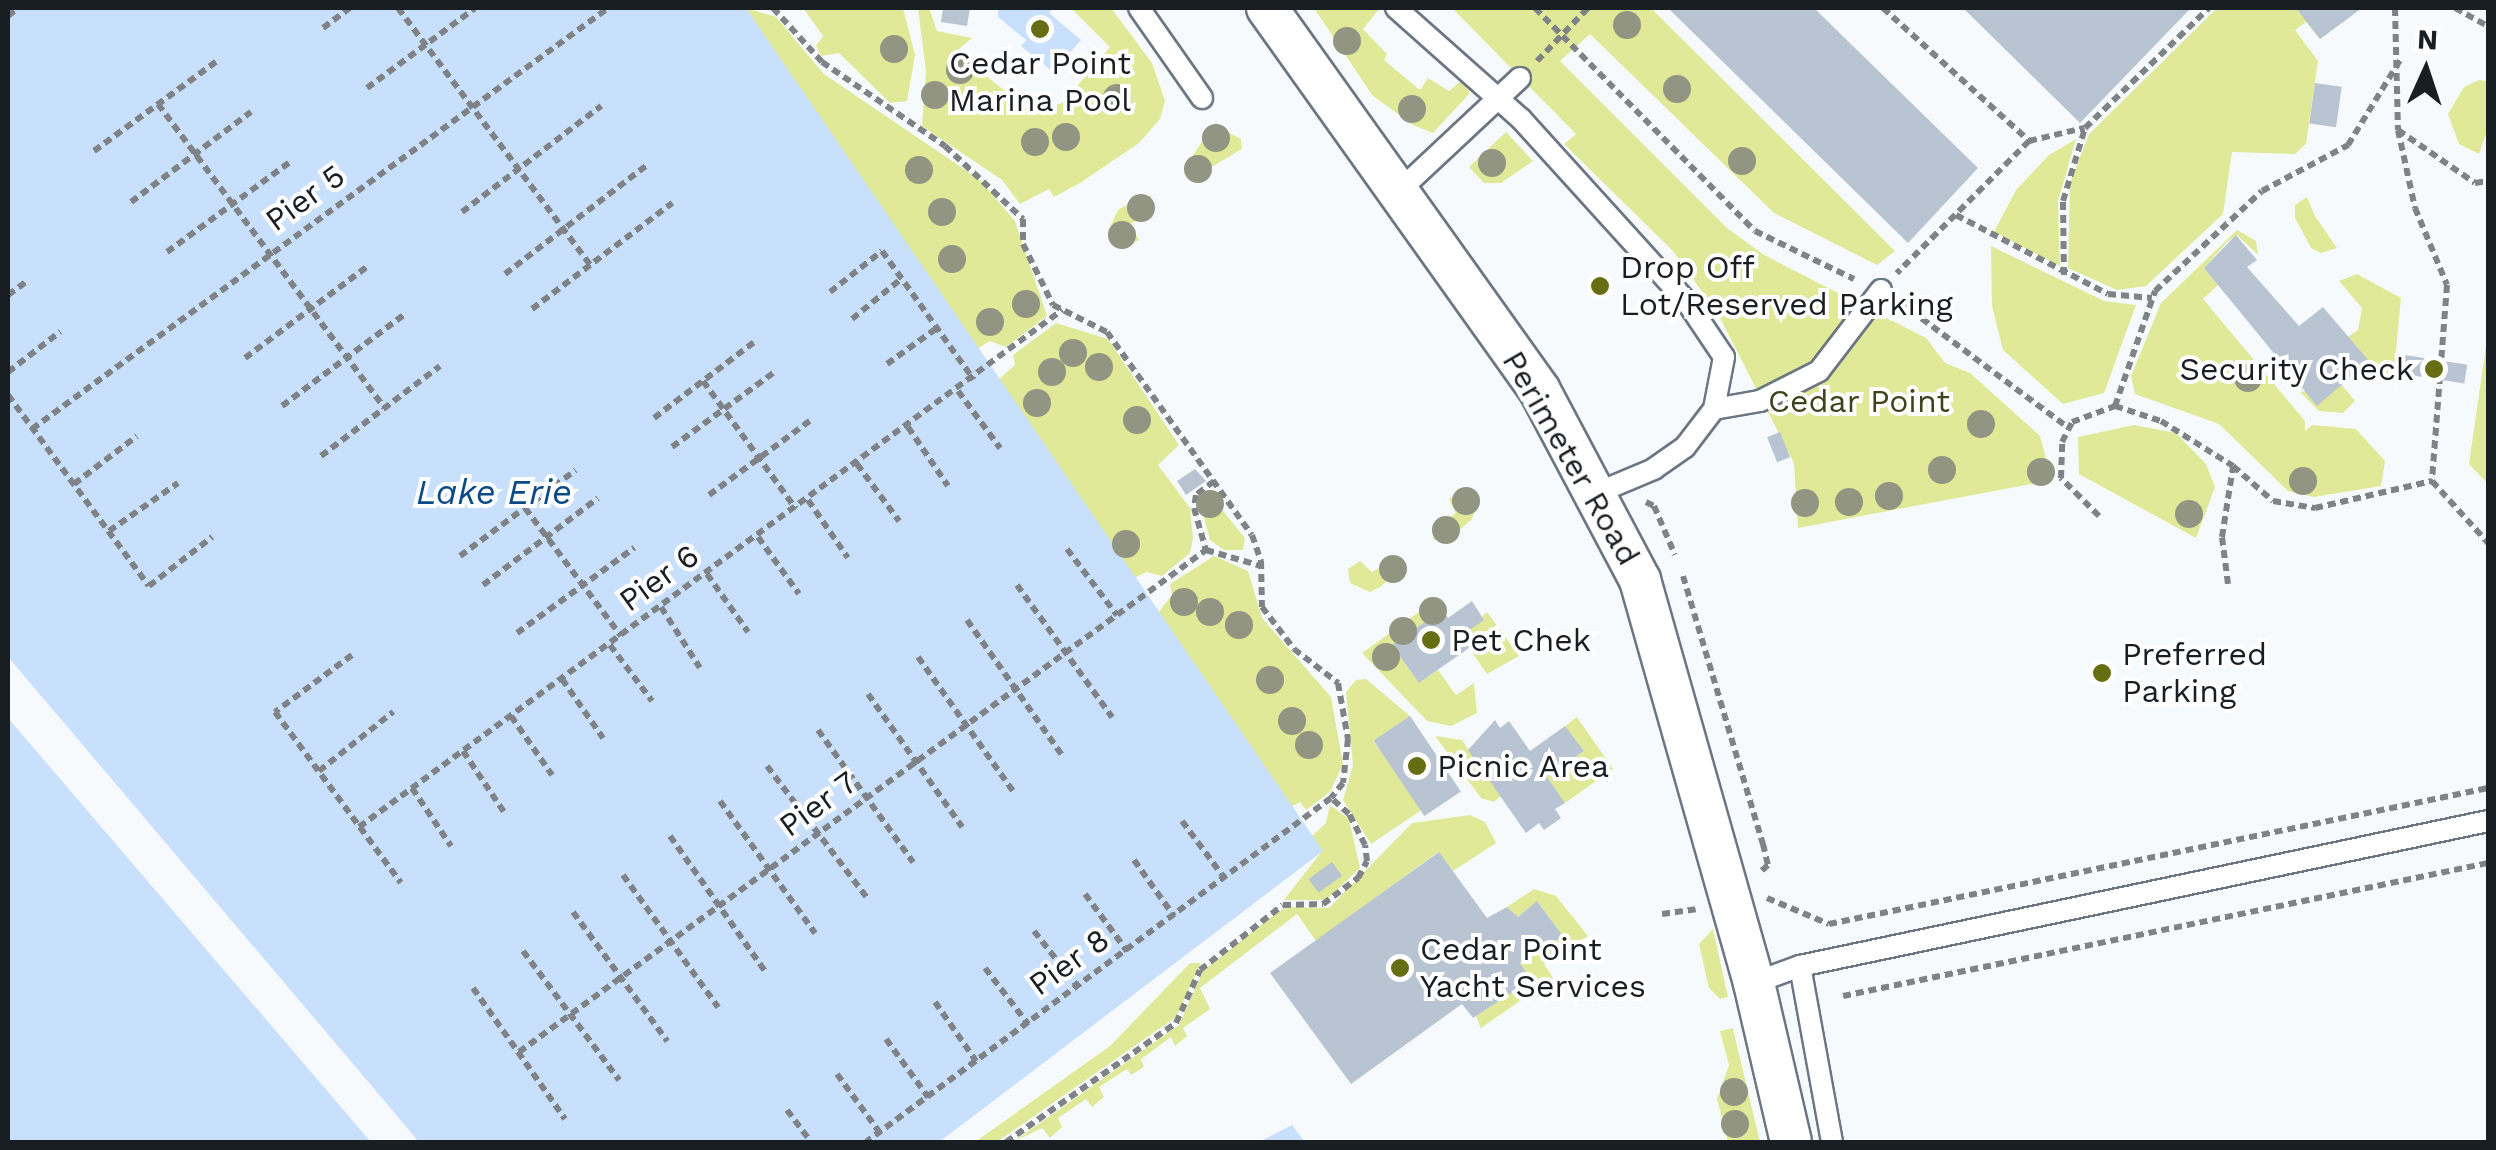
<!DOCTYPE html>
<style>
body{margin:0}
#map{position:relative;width:2496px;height:1150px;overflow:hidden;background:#f7fafc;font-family:"Work Sans",sans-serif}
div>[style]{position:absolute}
.green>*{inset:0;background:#dfe997}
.water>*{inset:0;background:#c9e0fc}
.pier>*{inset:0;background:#f7fafc}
.building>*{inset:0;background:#b9c4d2;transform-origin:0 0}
.path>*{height:6px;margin-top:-3px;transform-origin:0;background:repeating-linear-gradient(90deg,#7f8387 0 8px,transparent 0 13px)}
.roads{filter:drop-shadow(2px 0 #6c7683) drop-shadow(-2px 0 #6c7683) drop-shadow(0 2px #6c7683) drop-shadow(0 -2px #6c7683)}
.lane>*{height:20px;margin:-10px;padding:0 10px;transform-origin:10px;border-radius:10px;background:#fff}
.street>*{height:40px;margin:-20px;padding:0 20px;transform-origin:20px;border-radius:20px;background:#fff}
.trees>*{width:28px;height:28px;margin:-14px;border-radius:50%;background:#929581}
.dots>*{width:28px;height:28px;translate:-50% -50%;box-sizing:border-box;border:5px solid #fff;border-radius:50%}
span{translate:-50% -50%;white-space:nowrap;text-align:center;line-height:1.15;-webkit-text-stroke:8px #fff;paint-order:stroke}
.poi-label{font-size:32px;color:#191e23}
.left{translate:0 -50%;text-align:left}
.right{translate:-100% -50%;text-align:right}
.street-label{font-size:32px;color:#191e23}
.park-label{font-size:32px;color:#3f431c}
.water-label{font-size:35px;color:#0b4a86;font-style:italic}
.frame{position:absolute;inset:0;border:10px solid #191e23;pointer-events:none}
.north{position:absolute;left:2376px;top:20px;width:100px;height:100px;-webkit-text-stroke:8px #fff;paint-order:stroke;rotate:3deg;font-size:28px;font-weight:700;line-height:40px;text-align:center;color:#191e23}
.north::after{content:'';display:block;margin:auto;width:35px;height:45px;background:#191e23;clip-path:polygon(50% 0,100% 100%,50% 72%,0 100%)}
</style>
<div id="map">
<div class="green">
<i style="clip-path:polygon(746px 8px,776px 17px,824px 74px,980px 180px,1015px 221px,1047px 316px,1006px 347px,990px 341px,975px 350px)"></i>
<i style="clip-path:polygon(803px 8px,903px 8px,915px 55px,907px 101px,890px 103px,839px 53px,821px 56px,816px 46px,823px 36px)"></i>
<i style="clip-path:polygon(918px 8px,929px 8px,937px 31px,972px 38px,960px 48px,971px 64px,1033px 113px,1064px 102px,1110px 47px,1071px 8px,1111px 8px,1152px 63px,1165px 101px,1160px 119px,1139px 143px,1080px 183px,1054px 197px,1049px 189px,1020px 204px,1002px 180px,922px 126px,926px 71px)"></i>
<i style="clip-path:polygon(1314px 8px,1380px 8px,1363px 29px,1387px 54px,1384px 60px,1420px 90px,1428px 78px,1449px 91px,1461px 81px,1470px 93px,1433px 133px,1413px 125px,1372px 95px)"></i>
<i style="clip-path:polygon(1452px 8px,1651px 8px,1895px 251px,1877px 265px,1774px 213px,1590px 34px,1560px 61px,1727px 228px,1764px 255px,1926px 338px,1945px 363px,1970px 373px,2040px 436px,2052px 480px,1798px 528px,1794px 463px,1718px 314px,1673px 251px,1564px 144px,1576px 134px)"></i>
<i style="clip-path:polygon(2217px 8px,2362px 8px,2320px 39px,2306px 22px,2295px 30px,2318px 61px,2306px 144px,2295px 154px,2232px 152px,2223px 214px,2146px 286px,2117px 290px,2068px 268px,2070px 183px,2089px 134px)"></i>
<i style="clip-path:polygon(2479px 80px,2488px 81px,2488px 128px,2479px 154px,2459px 144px,2448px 114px,2464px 87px)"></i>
<i style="clip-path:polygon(1213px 125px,1241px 139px,1242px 149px,1191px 179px,1186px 166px)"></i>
<i style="clip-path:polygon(1506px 132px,1533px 161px,1501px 183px,1484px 183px,1469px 167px)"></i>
<i style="clip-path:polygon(2076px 139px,2058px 201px,2060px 266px,1994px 232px,2016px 190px,2049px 155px)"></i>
<i style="clip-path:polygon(1142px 196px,1151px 196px,1154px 211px,1130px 224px,1139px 240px,1119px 249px,1109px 229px,1118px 210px)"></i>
<i style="clip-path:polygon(2307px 197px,2315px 216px,2337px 248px,2321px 253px,2311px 248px,2295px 218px,2295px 205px)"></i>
<i style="clip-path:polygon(2237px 230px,2256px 241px,2258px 255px,2237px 235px,2227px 242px,2204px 268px,2218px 285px,2203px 299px,2305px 421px,2305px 431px,2312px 425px,2356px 429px,2385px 461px,2381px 486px,2314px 497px,2288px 491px,2219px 424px,2135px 394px,2131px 376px,2161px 303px)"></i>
<i style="clip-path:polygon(1991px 246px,2104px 301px,2136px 305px,2104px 393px,2063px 404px,2003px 350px,1992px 306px)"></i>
<i style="clip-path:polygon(2357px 274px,2401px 298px,2394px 370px,2383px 378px,2348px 337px,2358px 330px,2362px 308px,2339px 281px)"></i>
<i style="clip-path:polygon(1056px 323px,1108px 339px,1179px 445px,1158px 465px,1190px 508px,1193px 538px,1190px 553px,1162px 576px,1147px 572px,1134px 578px,997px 381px,1015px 365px,1013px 355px)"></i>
<i style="clip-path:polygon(2488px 332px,2488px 484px,2469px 464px)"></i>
<i style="clip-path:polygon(2342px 385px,2355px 401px,2343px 413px,2319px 411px,2300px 392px)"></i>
<i style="clip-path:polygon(2134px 425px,2176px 433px,2206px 464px,2215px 487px,2196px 538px,2079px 474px,2078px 437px)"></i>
<i style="clip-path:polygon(1469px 489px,1479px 498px,1472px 519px,1445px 543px,1433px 539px,1436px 527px,1456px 513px,1449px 499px)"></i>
<i style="clip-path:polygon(1207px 491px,1245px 538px,1243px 550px,1224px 550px,1210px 540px,1199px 500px)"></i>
<i style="clip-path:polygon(1214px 556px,1248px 571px,1262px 618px,1331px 697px,1343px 764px,1330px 792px,1306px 810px,1300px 802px,1291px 807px,1158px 613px,1172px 595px,1170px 584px)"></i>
<i style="clip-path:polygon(1397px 557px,1402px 569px,1380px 587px,1370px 592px,1350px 583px,1348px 569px,1360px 561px,1372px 572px)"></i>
<i style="clip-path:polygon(1439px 606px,1442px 610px,1392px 645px,1419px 683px,1438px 670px,1456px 695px,1474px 683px,1477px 713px,1451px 726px,1427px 721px,1362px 653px,1426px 607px)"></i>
<i style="clip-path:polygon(1487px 612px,1519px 656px,1487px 674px,1461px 636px)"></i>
<i style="clip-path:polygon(1366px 679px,1410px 716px,1373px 741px,1423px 809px,1371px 844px,1343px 800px,1353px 765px,1346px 692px,1356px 680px)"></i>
<i style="clip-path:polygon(1577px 717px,1613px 769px,1565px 803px,1547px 777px,1583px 752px,1565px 726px)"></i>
<i style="clip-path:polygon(1435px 736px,1462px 740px,1501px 796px,1494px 802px,1481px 798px)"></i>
<i style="clip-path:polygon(1330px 805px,1349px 819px,1360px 868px,1326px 900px,1284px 900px,1322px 851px,1312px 836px,1326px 823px)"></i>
<i style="clip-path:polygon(1470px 815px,1485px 822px,1496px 843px,1453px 871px,1438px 852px,1316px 941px,1297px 914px,1200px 988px,1210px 1009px,1183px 1028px,1187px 1036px,1175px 1046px,1171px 1037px,1141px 1059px,1144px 1067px,1131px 1075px,1127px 1069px,1099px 1087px,1104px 1097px,1092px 1107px,1086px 1099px,1058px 1118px,1062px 1127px,1050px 1138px,1042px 1128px,1013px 1142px,1179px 1025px,1203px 971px,1274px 915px,1287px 907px,1329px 908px,1412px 823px)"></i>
<i style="clip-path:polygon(1534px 889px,1556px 896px,1588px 936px,1544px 964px,1553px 978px,1481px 1028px,1476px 1016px,1530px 980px,1520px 963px,1563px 936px,1538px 902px,1518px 917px,1507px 907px)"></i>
<i style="clip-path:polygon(1713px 929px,1728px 997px,1720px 999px,1709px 988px,1699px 944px)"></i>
<i style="clip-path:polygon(1190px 963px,1201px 963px,1176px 1017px,997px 1142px,975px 1142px,1110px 1046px)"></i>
<i style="clip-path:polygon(1733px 1028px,1734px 1033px,1760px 1142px,1728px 1142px,1717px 1099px,1729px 1065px,1720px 1031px)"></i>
</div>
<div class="water">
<i style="clip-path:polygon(8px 8px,746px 8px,1323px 851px,939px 1142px,419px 1142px,8px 657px)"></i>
<i style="clip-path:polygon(1053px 8px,1049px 13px,1081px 40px,1053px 72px,1021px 46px,1026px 40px,998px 17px,998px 9px)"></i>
<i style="clip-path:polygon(8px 718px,371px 1142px,8px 1142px)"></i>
<i style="clip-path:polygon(1292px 1125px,1305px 1142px,1259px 1142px)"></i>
</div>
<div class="pier">
<i style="clip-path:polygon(8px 657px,419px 1142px,8px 665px)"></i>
<i style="clip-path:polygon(8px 713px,11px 715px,376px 1142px,371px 1142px)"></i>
</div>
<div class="building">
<i style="clip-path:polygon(943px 8px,970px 8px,967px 26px,941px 22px)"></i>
<i style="clip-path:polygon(1668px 8px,1814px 8px,1978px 168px,1908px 243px)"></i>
<i style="clip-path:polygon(1963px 8px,2186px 8px,2189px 10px,2080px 123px)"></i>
<i style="clip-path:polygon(2296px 8px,2362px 8px,2320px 39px)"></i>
<i style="left:2315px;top:83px;width:27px;height:41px;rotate:8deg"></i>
<i style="clip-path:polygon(2236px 235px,2257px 260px,2247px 267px,2299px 326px,2323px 307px,2369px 361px,2317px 406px,2204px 268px)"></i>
<i style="left:2405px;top:355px;width:63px;height:19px;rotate:9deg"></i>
<i style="left:1780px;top:432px;width:27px;height:14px;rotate:68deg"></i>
<i style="clip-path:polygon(1195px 469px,1206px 481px,1186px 495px,1177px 481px)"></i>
<i style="clip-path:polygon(1472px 601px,1484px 620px,1461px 636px,1469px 648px,1419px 683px,1392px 645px,1442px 610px,1448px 618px)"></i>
<i style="left:1410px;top:716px;width:91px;height:44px;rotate:56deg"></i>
<i style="clip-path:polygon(1495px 720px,1500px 728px,1509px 721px,1530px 751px,1565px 726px,1584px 751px,1547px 777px,1565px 803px,1555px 809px,1561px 818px,1544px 830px,1539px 823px,1526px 833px,1468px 750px)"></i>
<i style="clip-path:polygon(1439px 852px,1487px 918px,1507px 907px,1518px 917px,1537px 901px,1563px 936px,1520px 963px,1531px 980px,1473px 1018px,1462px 1004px,1351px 1084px,1270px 973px)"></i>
<i style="left:1332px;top:862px;width:17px;height:29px;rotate:54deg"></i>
</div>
<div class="path">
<i style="left:398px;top:8px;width:321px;rotate:53.2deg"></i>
<i style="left:773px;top:8px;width:73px;rotate:47.8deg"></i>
<i style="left:822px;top:62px;width:149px;rotate:34.3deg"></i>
<i style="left:945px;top:146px;width:107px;rotate:43.1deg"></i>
<i style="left:1023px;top:219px;width:25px;rotate:90deg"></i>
<i style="left:1023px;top:244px;width:68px;rotate:63.8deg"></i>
<i style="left:1053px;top:305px;width:60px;rotate:26.6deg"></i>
<i style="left:1107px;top:332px;width:249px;rotate:54.5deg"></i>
<i style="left:1252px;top:535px;width:28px;rotate:71deg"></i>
<i style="left:1261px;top:561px;width:46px;rotate:88.8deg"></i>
<i style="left:1262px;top:607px;width:53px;rotate:52.7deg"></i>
<i style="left:1294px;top:649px;width:56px;rotate:37.7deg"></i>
<i style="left:1338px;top:683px;width:57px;rotate:79.9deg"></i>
<i style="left:1348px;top:739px;width:44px;rotate:96.5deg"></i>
<i style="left:1343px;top:783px;width:19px;rotate:129deg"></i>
<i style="left:1331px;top:798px;width:578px;rotate:143.51deg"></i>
<i style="left:1535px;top:8px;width:313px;rotate:45.4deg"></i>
<i style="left:1755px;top:231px;width:110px;rotate:25.9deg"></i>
<i style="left:1883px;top:8px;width:197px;rotate:42.3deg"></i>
<i style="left:2029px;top:141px;width:187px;rotate:135deg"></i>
<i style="left:2395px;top:8px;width:122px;rotate:88.6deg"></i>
<i style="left:2398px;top:130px;width:80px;rotate:77.7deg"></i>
<i style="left:2415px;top:208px;width:83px;rotate:67.4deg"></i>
<i style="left:2447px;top:285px;width:197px;rotate:94.4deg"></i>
<i style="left:2432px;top:481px;width:84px;rotate:47.9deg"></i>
<i style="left:2455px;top:8px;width:38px;rotate:29deg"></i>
<i style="left:8px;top:16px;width:13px;rotate:-39deg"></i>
<i style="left:323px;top:28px;width:34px;rotate:-37deg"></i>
<i style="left:1537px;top:61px;width:74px;rotate:-46.1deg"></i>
<i style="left:367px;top:88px;width:134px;rotate:-36.5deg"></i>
<i style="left:158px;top:104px;width:379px;rotate:53.3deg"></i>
<i style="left:2398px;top:130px;width:93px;rotate:34.5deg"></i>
<i style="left:2475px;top:183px;width:13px;rotate:-9deg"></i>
<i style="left:2029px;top:141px;width:57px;rotate:-13.3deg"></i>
<i style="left:94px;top:151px;width:152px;rotate:-36.2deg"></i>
<i style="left:131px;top:202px;width:150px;rotate:-36.9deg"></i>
<i style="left:462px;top:212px;width:175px;rotate:-37.3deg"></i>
<i style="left:1956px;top:215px;width:171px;rotate:27.5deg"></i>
<i style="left:2108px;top:294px;width:44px;rotate:5.2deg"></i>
<i style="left:167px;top:252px;width:152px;rotate:-36.2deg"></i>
<i style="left:505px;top:274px;width:178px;rotate:-37.5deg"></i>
<i style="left:2064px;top:275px;width:74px;rotate:-90.8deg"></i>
<i style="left:2063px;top:201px;width:76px;rotate:-73.2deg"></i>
<i style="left:2085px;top:128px;width:173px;rotate:-44.1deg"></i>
<i style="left:830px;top:292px;width:66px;rotate:-38.3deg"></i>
<i style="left:882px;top:251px;width:158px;rotate:54.5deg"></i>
<i style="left:8px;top:295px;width:24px;rotate:-36deg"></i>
<i style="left:1901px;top:303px;width:209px;rotate:36.7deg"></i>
<i style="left:532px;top:309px;width:176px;rotate:-37.1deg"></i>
<i style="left:852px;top:319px;width:63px;rotate:-39.2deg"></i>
<i style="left:245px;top:358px;width:154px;rotate:-36.8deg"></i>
<i style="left:887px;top:364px;width:62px;rotate:-35.8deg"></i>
<i style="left:8px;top:372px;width:66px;rotate:-37.6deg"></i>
<i style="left:703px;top:381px;width:158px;rotate:54deg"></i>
<i style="left:958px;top:391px;width:71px;rotate:53.6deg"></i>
<i style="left:8px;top:395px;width:237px;rotate:53.6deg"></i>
<i style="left:149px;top:586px;width:80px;rotate:-37.9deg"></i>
<i style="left:282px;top:406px;width:154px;rotate:-36.8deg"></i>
<i style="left:2115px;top:406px;width:48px;rotate:18.1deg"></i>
<i style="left:2161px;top:421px;width:85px;rotate:32deg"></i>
<i style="left:2233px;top:466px;width:53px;rotate:41.2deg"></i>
<i style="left:2273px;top:501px;width:43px;rotate:9.5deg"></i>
<i style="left:2315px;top:508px;width:120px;rotate:-13deg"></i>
<i style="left:654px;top:418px;width:126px;rotate:-37.2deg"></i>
<i style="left:908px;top:427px;width:71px;rotate:55.9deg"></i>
<i style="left:32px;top:429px;width:713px;rotate:-36.16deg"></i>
<i style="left:672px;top:447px;width:129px;rotate:-36.2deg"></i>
<i style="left:321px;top:456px;width:149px;rotate:-37.1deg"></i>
<i style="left:857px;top:464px;width:71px;rotate:53.6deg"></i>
<i style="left:1214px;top:481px;width:23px;rotate:142deg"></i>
<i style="left:1196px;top:495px;width:13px;rotate:99deg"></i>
<i style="left:1194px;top:508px;width:44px;rotate:74.1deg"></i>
<i style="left:1206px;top:550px;width:57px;rotate:16.2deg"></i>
<i style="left:74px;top:484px;width:79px;rotate:-37.3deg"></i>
<i style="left:709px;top:495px;width:128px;rotate:-36.4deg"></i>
<i style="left:808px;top:500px;width:70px;rotate:55.4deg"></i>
<i style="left:1646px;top:502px;width:9px;rotate:27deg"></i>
<i style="left:1654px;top:506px;width:53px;rotate:66.8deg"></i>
<i style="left:525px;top:508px;width:160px;rotate:53.1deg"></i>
<i style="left:2099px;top:516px;width:54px;rotate:-135deg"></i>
<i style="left:2061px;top:478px;width:36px;rotate:-88deg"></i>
<i style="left:2062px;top:442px;width:22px;rotate:-63deg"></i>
<i style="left:2072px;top:422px;width:46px;rotate:-20.4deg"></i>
<i style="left:2115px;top:406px;width:122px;rotate:-70.8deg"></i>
<i style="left:2155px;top:291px;width:146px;rotate:-43.1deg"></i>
<i style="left:2262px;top:191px;width:98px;rotate:-28.1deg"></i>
<i style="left:2348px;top:145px;width:100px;rotate:-58.5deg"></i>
<i style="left:109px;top:531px;width:84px;rotate:-34.8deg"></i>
<i style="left:758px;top:537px;width:70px;rotate:54.3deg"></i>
<i style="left:1067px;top:549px;width:83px;rotate:52.9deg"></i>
<i style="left:460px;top:556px;width:144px;rotate:-36.6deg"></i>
<i style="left:707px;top:574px;width:71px;rotate:54.7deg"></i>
<i style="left:1683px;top:576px;width:280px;rotate:73.4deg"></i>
<i style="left:1763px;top:844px;width:22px;rotate:77deg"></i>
<i style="left:1768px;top:865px;width:12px;rotate:138deg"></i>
<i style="left:2228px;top:584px;width:47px;rotate:-97.3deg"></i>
<i style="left:2222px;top:537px;width:71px;rotate:-81.1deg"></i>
<i style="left:483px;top:585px;width:144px;rotate:-37.1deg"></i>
<i style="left:1017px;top:585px;width:163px;rotate:54.3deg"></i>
<i style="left:661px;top:607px;width:72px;rotate:57.4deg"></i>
<i style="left:967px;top:620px;width:165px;rotate:54.9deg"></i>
<i style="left:517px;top:633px;width:145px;rotate:-36deg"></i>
<i style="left:610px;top:645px;width:70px;rotate:53.1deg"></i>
<i style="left:352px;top:655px;width:96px;rotate:143.5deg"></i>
<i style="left:275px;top:712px;width:212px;rotate:53.6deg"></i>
<i style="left:918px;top:657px;width:164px;rotate:54.7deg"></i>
<i style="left:562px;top:679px;width:72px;rotate:55.2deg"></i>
<i style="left:868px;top:694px;width:163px;rotate:54.7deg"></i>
<i style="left:511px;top:716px;width:72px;rotate:55.2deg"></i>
<i style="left:818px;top:730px;width:163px;rotate:54.3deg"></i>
<i style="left:463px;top:751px;width:73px;rotate:56.1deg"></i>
<i style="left:767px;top:766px;width:167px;rotate:52.8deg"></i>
<i style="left:319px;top:771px;width:95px;rotate:-38.6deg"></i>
<i style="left:412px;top:788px;width:70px;rotate:56.1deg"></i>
<i style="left:720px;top:801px;width:163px;rotate:54.3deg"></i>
<i style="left:1182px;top:821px;width:72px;rotate:53.4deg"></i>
<i style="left:359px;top:827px;width:873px;rotate:-36.33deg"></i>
<i style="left:670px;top:836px;width:165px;rotate:54.9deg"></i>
<i style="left:1134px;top:860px;width:69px;rotate:54.5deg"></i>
<i style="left:623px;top:875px;width:163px;rotate:54.3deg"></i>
<i style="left:1085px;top:894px;width:71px;rotate:53.6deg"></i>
<i style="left:1767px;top:898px;width:67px;rotate:22.8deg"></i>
<i style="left:1829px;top:924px;width:673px;rotate:-11.66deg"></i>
<i style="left:573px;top:912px;width:160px;rotate:53.9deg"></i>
<i style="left:1662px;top:914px;width:34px;rotate:-8deg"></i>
<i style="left:1034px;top:931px;width:71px;rotate:51.8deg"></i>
<i style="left:523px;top:951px;width:161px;rotate:53.3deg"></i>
<i style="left:985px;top:968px;width:71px;rotate:52.5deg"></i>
<i style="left:473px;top:988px;width:160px;rotate:54.9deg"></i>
<i style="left:1843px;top:996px;width:659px;rotate:-11.65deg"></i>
<i style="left:935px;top:1002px;width:72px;rotate:55.2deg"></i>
<i style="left:886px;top:1039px;width:72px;rotate:54.1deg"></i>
<i style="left:519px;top:1052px;width:851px;rotate:-36.16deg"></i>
<i style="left:837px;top:1074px;width:73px;rotate:53.9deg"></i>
<i style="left:787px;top:1110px;width:40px;rotate:53deg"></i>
<i style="left:1006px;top:1142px;width:208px;rotate:-35deg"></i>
<i style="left:1176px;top:1023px;width:58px;rotate:-65.6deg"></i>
<i style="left:1200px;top:970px;width:105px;rotate:-38.1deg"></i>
<i style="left:1283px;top:905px;width:40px;rotate:-1.4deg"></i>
<i style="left:1323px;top:904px;width:44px;rotate:-36.6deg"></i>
<i style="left:1358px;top:878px;width:19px;rotate:-62deg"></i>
<i style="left:1367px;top:861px;width:16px;rotate:-97deg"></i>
<i style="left:1365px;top:845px;width:35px;rotate:-117deg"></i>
<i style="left:1349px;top:814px;width:24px;rotate:-138deg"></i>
</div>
<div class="roads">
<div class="lane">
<i style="left:1139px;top:8px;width:110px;rotate:55deg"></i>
<i style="left:1396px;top:8px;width:167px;rotate:41.6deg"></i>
<i style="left:1521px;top:119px;width:247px;rotate:47.8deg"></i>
<i style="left:1687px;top:302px;width:66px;rotate:56.1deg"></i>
<i style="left:1724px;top:357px;width:53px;rotate:100.9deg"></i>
<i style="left:1714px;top:409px;width:48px;rotate:127.3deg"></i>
<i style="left:1685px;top:447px;width:38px;rotate:145deg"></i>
<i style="left:1654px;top:469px;width:62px;rotate:157.2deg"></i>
<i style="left:1398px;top:192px;width:167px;rotate:-43.1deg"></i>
<i style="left:1714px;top:409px;width:47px;rotate:-9.9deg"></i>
<i style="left:1760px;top:401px;width:66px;rotate:-27deg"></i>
<i style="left:1819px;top:371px;width:102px;rotate:-52.6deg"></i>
<i style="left:1754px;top:983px;width:49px;rotate:-20.3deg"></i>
<i style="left:1832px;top:1142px;width:179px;rotate:-100.3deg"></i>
<i style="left:1800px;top:966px;width:703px;rotate:-11.9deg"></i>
</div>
<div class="street">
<i style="left:1267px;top:8px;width:470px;rotate:54.5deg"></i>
<i style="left:1540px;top:391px;width:214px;rotate:62.1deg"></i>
<i style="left:1640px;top:580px;width:419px;rotate:74.2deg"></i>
<i style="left:1754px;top:983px;width:163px;rotate:76.9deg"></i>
</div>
</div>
<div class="trees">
<i style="left:1627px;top:25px"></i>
<i style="left:1347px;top:41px"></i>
<i style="left:894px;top:49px"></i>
<i style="left:960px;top:70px"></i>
<i style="left:1677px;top:89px"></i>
<i style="left:935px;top:95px"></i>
<i style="left:1117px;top:98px"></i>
<i style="left:1412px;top:109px"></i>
<i style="left:1066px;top:137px"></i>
<i style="left:1216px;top:138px"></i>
<i style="left:1035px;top:142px"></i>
<i style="left:1742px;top:161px"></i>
<i style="left:1492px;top:163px"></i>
<i style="left:1198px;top:169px"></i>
<i style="left:919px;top:170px"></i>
<i style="left:1141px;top:208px"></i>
<i style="left:942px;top:212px"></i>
<i style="left:1122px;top:235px"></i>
<i style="left:952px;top:259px"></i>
<i style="left:1026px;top:304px"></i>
<i style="left:990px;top:322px"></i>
<i style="left:1073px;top:353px"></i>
<i style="left:1099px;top:367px"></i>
<i style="left:1052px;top:372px"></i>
<i style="left:2248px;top:378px"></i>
<i style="left:1037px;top:403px"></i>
<i style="left:1137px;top:420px"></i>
<i style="left:1981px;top:424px"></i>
<i style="left:1942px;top:470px"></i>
<i style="left:2041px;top:472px"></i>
<i style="left:2303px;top:481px"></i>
<i style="left:1889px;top:496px"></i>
<i style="left:1466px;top:501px"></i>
<i style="left:1849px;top:502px"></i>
<i style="left:1805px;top:503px"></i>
<i style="left:1210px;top:504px"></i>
<i style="left:2189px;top:514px"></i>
<i style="left:1446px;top:530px"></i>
<i style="left:1126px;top:544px"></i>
<i style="left:1393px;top:569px"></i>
<i style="left:1184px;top:602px"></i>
<i style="left:1433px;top:611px"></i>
<i style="left:1210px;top:612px"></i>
<i style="left:1239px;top:625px"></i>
<i style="left:1403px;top:631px"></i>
<i style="left:1386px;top:657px"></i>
<i style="left:1270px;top:680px"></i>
<i style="left:1292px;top:721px"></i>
<i style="left:1309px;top:745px"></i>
<i style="left:1734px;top:1092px"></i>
<i style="left:1735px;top:1124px"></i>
</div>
<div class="dots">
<i style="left:1040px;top:29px;background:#666d12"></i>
<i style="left:1600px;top:286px;background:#666d12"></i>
<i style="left:2434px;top:369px;background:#666d12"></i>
<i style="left:1431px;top:640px;background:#666d12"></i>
<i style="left:2102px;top:673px;background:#666d12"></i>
<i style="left:1417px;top:766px;background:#666d12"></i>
<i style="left:1400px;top:968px;background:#666d12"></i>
</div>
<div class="poi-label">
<span style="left:1040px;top:82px">Cedar Point<br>Marina Pool</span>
<span class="left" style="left:1620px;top:286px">Drop Off<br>Lot/Reserved Parking</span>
<span class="right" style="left:2414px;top:369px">Security Check</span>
<span class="left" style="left:1451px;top:640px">Pet Chek</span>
<span class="left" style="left:2122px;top:673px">Preferred<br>Parking</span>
<span class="left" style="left:1437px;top:766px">Picnic Area</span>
<span class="left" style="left:1420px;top:968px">Cedar Point<br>Yacht Services</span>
</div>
<div class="street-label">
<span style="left:305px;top:198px;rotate:-36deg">Pier 5</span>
<span style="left:1571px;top:458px;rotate:60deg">Perimeter Road</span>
<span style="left:659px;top:578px;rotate:-36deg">Pier 6</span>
<span style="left:818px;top:804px;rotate:-36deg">Pier 7</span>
<span style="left:1069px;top:962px;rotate:-36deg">Pier 8</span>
</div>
<div class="park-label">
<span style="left:1859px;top:401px">Cedar Point</span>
</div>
<div class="water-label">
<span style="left:494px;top:492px">Lake Erie</span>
</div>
<div class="frame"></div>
<div class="north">N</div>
</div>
